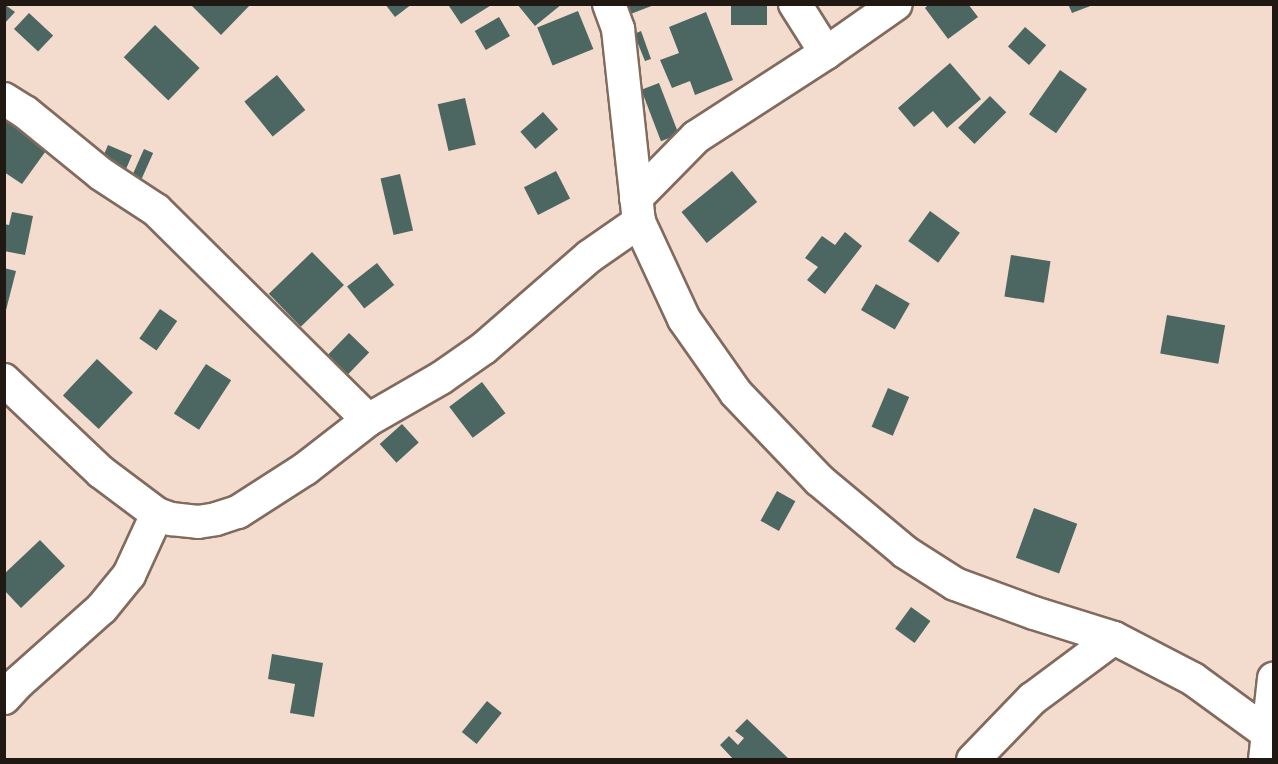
<!DOCTYPE html>
<style>
body{margin:0}
#map{position:relative;width:1278px;height:764px;overflow:hidden;background:#f3dbcd;font-family:Raleway,sans-serif}
div>[style]{position:absolute}
.building>*{inset:0;background:#4c6761;transform-origin:0 0}
.roads{filter:drop-shadow(2px 0 #806b5e) drop-shadow(-2px 0 #806b5e) drop-shadow(0 2px #806b5e) drop-shadow(0 -2px #806b5e)}
.street>*{height:32px;margin:-16px;padding:0 16px;transform-origin:16px;border-radius:16px;background:#fff}
span{translate:-50% -50%;white-space:nowrap;text-align:center;line-height:1.15;-webkit-text-stroke:6px #f3dbcd;paint-order:stroke}
.frame{position:absolute;inset:0;border:6px solid #201813;pointer-events:none}
</style>
<div id="map">
<div class="building">
<i style="clip-path:polygon(4px 4px,15px 12px,4px 24px)"></i>
<i style="clip-path:polygon(190px 4px,251px 4px,221px 35px)"></i>
<i style="clip-path:polygon(385px 4px,412px 4px,395px 17px)"></i>
<i style="clip-path:polygon(452px 4px,493px 4px,461px 24px,449px 6px)"></i>
<i style="clip-path:polygon(517px 4px,562px 4px,535px 26px)"></i>
<i style="clip-path:polygon(624px 4px,654px 4px,654px 5px,628px 15px)"></i>
<i style="left:731px;top:4px;width:36px;height:21px"></i>
<i style="clip-path:polygon(929px 4px,968px 4px,978px 17px,948px 39px,925px 8px)"></i>
<i style="clip-path:polygon(1068px 4px,1093px 4px,1093px 5px,1072px 13px)"></i>
<i style="left:578px;top:11px;width:41px;height:44px;rotate:68deg"></i>
<i style="clip-path:polygon(706px 12px,733px 80px,695px 95px,690px 81px,672px 88px,660px 60px,679px 53px,669px 27px)"></i>
<i style="left:29px;top:13px;width:33px;height:22px;rotate:43deg"></i>
<i style="left:499px;top:17px;width:22px;height:28px;rotate:60deg"></i>
<i style="left:155px;top:25px;width:62px;height:45px;rotate:44deg"></i>
<i style="left:1025px;top:27px;width:28px;height:26px;rotate:41deg"></i>
<i style="clip-path:polygon(641px 31px,651px 59px,645px 61px,634px 34px)"></i>
<i style="clip-path:polygon(950px 63px,981px 99px,947px 128px,933px 111px,914px 127px,898px 108px)"></i>
<i style="left:1060px;top:70px;width:33px;height:54px;rotate:35deg"></i>
<i style="left:277px;top:75px;width:45px;height:42px;rotate:51deg"></i>
<i style="left:659px;top:83px;width:55px;height:19px;rotate:69deg"></i>
<i style="left:990px;top:96px;width:23px;height:45px;rotate:45deg"></i>
<i style="left:465px;top:98px;width:48px;height:28px;rotate:77deg"></i>
<i style="left:543px;top:112px;width:23px;height:30px;rotate:49deg"></i>
<i style="clip-path:polygon(4px 116px,48px 148px,22px 184px,4px 172px)"></i>
<i style="left:108px;top:145px;width:26px;height:17px;rotate:23deg"></i>
<i style="left:144px;top:149px;width:10px;height:29px;rotate:24deg"></i>
<i style="left:556px;top:171px;width:31px;height:36px;rotate:63deg"></i>
<i style="left:732px;top:171px;width:40px;height:65px;rotate:51deg"></i>
<i style="left:400px;top:174px;width:58px;height:20px;rotate:77deg"></i>
<i style="left:930px;top:211px;width:37px;height:37px;rotate:36deg"></i>
<i style="clip-path:polygon(12px 212px,33px 216px,25px 255px,4px 251px,4px 224px,9px 225px)"></i>
<i style="clip-path:polygon(845px 232px,862px 246px,825px 294px,807px 280px,818px 267px,805px 258px,822px 236px,835px 245px)"></i>
<i style="left:312px;top:252px;width:46px;height:60px;rotate:46deg"></i>
<i style="left:1011px;top:255px;width:40px;height:42px;rotate:9deg"></i>
<i style="left:377px;top:263px;width:28px;height:38px;rotate:52deg"></i>
<i style="clip-path:polygon(4px 268px,16px 271px,5px 314px,4px 314px)"></i>
<i style="left:876px;top:284px;width:39px;height:30px;rotate:30deg"></i>
<i style="left:160px;top:309px;width:21px;height:36px;rotate:35deg"></i>
<i style="left:1167px;top:315px;width:59px;height:39px;rotate:10deg"></i>
<i style="left:349px;top:333px;width:28px;height:40px;rotate:44deg"></i>
<i style="left:97px;top:359px;width:49px;height:50px;rotate:43deg"></i>
<i style="left:206px;top:364px;width:30px;height:59px;rotate:33deg"></i>
<i style="left:482px;top:382px;width:39px;height:41px;rotate:53deg"></i>
<i style="left:888px;top:388px;width:23px;height:42px;rotate:23deg"></i>
<i style="left:402px;top:424px;width:25px;height:30px;rotate:48deg"></i>
<i style="left:777px;top:491px;width:21px;height:34px;rotate:29deg"></i>
<i style="left:1034px;top:508px;width:46px;height:53px;rotate:20deg"></i>
<i style="clip-path:polygon(40px 540px,65px 566px,21px 608px,4px 590px,4px 574px)"></i>
<i style="left:911px;top:607px;width:24px;height:27px;rotate:36deg"></i>
<i style="clip-path:polygon(272px 654px,323px 663px,314px 717px,290px 713px,295px 684px,268px 679px)"></i>
<i style="left:487px;top:701px;width:19px;height:40px;rotate:39deg"></i>
<i style="clip-path:polygon(747px 719px,790px 760px,734px 760px,720px 745px,729px 736px,738px 745px,744px 738px,735px 731px)"></i>
</div>
<div class="roads">
<div class="street">
<i style="left:609px;top:4px;width:27px;rotate:70deg"></i>
<i style="left:618px;top:29px;width:194px;rotate:83.8deg"></i>
<i style="left:639px;top:222px;width:107px;rotate:65.1deg"></i>
<i style="left:684px;top:319px;width:90px;rotate:54.9deg"></i>
<i style="left:736px;top:393px;width:120px;rotate:46.3deg"></i>
<i style="left:819px;top:480px;width:112px;rotate:39.9deg"></i>
<i style="left:905px;top:552px;width:59px;rotate:32.6deg"></i>
<i style="left:955px;top:584px;width:84px;rotate:20.2deg"></i>
<i style="left:1034px;top:613px;width:84px;rotate:17.4deg"></i>
<i style="left:1114px;top:638px;width:89px;rotate:27.4deg"></i>
<i style="left:1193px;top:679px;width:100px;rotate:36.1deg"></i>
<i style="left:795px;top:4px;width:58px;rotate:57.7deg"></i>
<i style="left:4px;top:99px;width:25px;rotate:32deg"></i>
<i style="left:25px;top:112px;width:98px;rotate:39.2deg"></i>
<i style="left:101px;top:174px;width:66px;rotate:33.2deg"></i>
<i style="left:156px;top:210px;width:298px;rotate:44.7deg"></i>
<i style="left:636px;top:198px;width:86px;rotate:-45.5deg"></i>
<i style="left:696px;top:137px;width:155px;rotate:-32.9deg"></i>
<i style="left:826px;top:53px;width:85px;rotate:-35deg"></i>
<i style="left:4px;top:380px;width:134px;rotate:43.5deg"></i>
<i style="left:101px;top:472px;width:70px;rotate:36.9deg"></i>
<i style="left:157px;top:514px;width:15px;rotate:20deg"></i>
<i style="left:171px;top:519px;width:27px;rotate:6deg"></i>
<i style="left:198px;top:522px;width:18px;rotate:-9deg"></i>
<i style="left:216px;top:519px;width:23px;rotate:-18deg"></i>
<i style="left:238px;top:512px;width:80px;rotate:-32.7deg"></i>
<i style="left:305px;top:469px;width:80px;rotate:-37.9deg"></i>
<i style="left:368px;top:420px;width:84px;rotate:-29.9deg"></i>
<i style="left:441px;top:378px;width:52px;rotate:-34.9deg"></i>
<i style="left:484px;top:348px;width:140px;rotate:-41deg"></i>
<i style="left:590px;top:256px;width:60px;rotate:-34.8deg"></i>
<i style="left:4px;top:698px;width:22px;rotate:-47deg"></i>
<i style="left:19px;top:682px;width:111px;rotate:-41.7deg"></i>
<i style="left:102px;top:608px;width:43px;rotate:-50.7deg"></i>
<i style="left:129px;top:575px;width:67px;rotate:-65.3deg"></i>
<i style="left:973px;top:760px;width:85px;rotate:-46deg"></i>
<i style="left:1032px;top:699px;width:102px;rotate:-36.6deg"></i>
<i style="left:1265px;top:760px;width:82px;rotate:-83.7deg"></i>
</div>
</div>
<div class="frame"></div>
</div>
